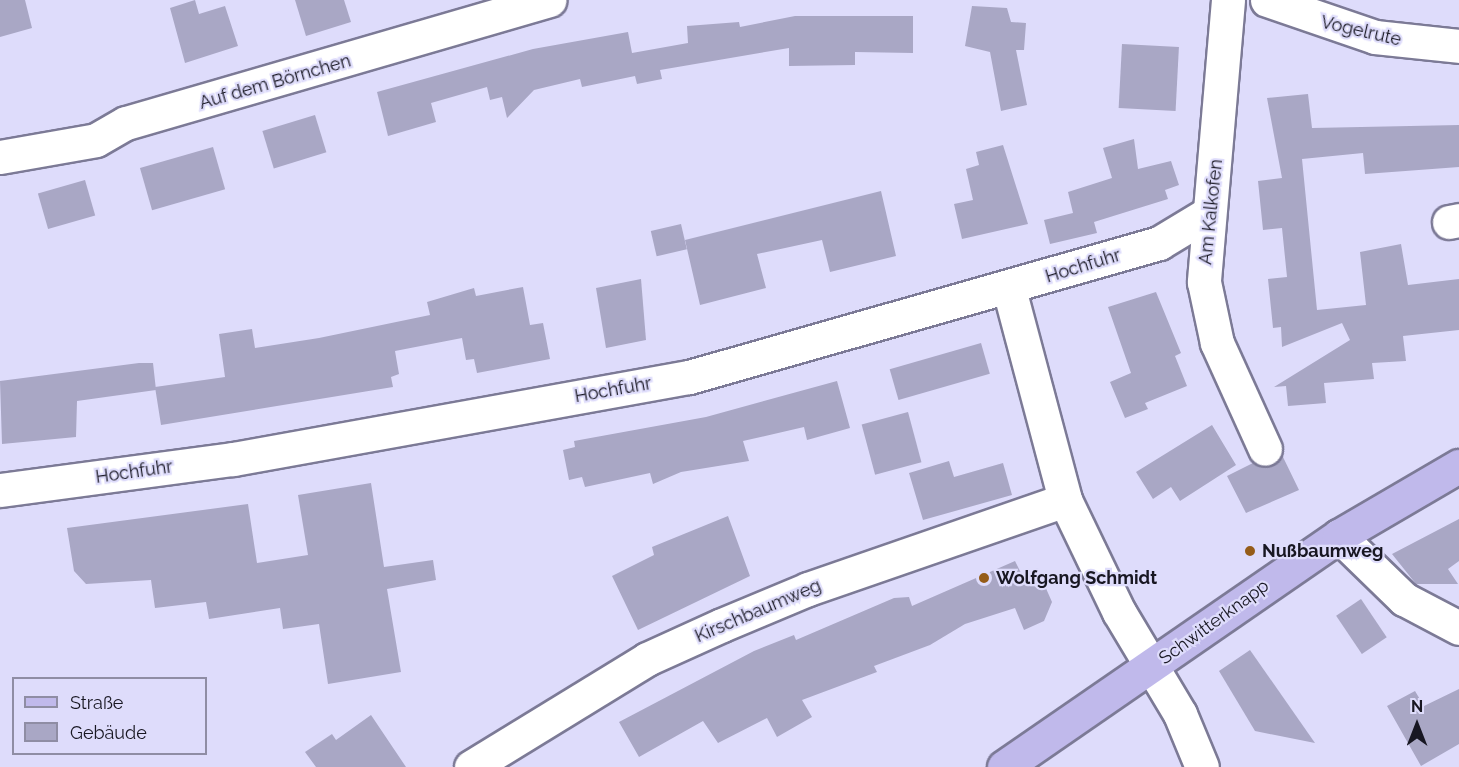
<!DOCTYPE html>
<meta charset="utf-8">
<style>
body{margin:0}
#map{position:relative;width:1459px;height:767px;overflow:hidden;background:#dedcfb;font-family:Raleway,sans-serif}
div>[style]{position:absolute}
.building>*{inset:0;background:#a9a7c5;transform-origin:0 0}
.roads{filter:drop-shadow(2px 0 #7c7a96) drop-shadow(-2px 0 #7c7a96) drop-shadow(0 2px #7c7a96) drop-shadow(0 -2px #7c7a96)}
.minor>*{height:33px;margin:-16.5px;padding:0 16.5px;transform-origin:16.5px;border-radius:16.5px;background:#fff}
.major>*{height:33px;margin:-16.5px;padding:0 16.5px;transform-origin:16.5px;border-radius:16.5px;background:#c0b9eb}
.dots>*{width:16px;height:16px;translate:-50% -50%;box-sizing:border-box;border:3px solid #dedcfb;border-radius:50%}
span{translate:-50% -50%;white-space:nowrap;text-align:center;line-height:1.15;-webkit-text-stroke:4.5px #dedcfb;paint-order:stroke}
.street-label{font-size:18px;color:#181722}
.poi-label{font-size:18px;color:#181722;font-weight:700}
.left{translate:0 -50%;text-align:left}
.legend{position:absolute;left:12px;top:677px;width:195px;height:78px;box-sizing:border-box;background:#dedcfb;border:2px solid #8f8da4;margin:0;padding:8px 10px;list-style:none;font-size:18px;color:#181722}
.legend li{display:flex;align-items:center;gap:12px;height:30px}
.legend b{width:30px;border:2px solid #8f8da4}
.north{position:absolute;left:1387px;top:695px;width:60px;height:60px;-webkit-text-stroke:4px #dedcfb;paint-order:stroke;rotate:0deg;font-size:16px;font-weight:700;line-height:24px;text-align:center;color:#181722}
.north::after{content:'';display:block;margin:auto;width:21px;height:27px;background:#181722;clip-path:polygon(50% 0,100% 100%,50% 72%,0 100%)}
</style>
<div id="map">
<div class="building">
<i style="clip-path:polygon(0 0,25px 0,32px 28px,0 37px)"></i>
<i style="clip-path:polygon(195px 0,199px 14px,225px 6px,238px 46px,185px 63px,170px 8px)"></i>
<i style="clip-path:polygon(295px 0,344px 0,351px 22px,306px 36px)"></i>
<i style="clip-path:polygon(972px 6px,1007px 8px,1011px 22px,1026px 23px,1024px 50px,1016px 50px,1027px 105px,1001px 111px,990px 52px,965px 46px)"></i>
<i style="clip-path:polygon(795px 16px,913px 16px,913px 53px,855px 52px,855px 65px,789px 66px,789px 48px,660px 70px,662px 79px,637px 84px,635px 76px,582px 87px,580px 79px,534px 90px,507px 118px,502px 97px,490px 100px,487px 87px,431px 103px,436px 122px,388px 136px,377px 92px,533px 49px,628px 32px,632px 53px,688px 43px,687px 26px,739px 22px,740px 27px)"></i>
<i style="left:1122px;top:44px;width:57px;height:64px;rotate:3deg"></i>
<i style="clip-path:polygon(1308px 94px,1312px 128px,1459px 125px,1459px 167px,1365px 174px,1363px 153px,1302px 159px,1317px 310px,1366px 305px,1360px 252px,1401px 244px,1408px 285px,1459px 279px,1459px 330px,1403px 336px,1406px 361px,1372px 363px,1374px 379px,1324px 383px,1326px 403px,1288px 406px,1286px 386px,1274px 387px,1350px 340px,1342px 323px,1282px 347px,1281px 327px,1273px 328px,1268px 279px,1287px 277px,1282px 228px,1263px 230px,1258px 181px,1282px 178px,1267px 98px)"></i>
<i style="left:315px;top:115px;width:39px;height:55px;rotate:73deg"></i>
<i style="clip-path:polygon(1134px 139px,1138px 169px,1171px 161px,1179px 185px,1165px 190px,1168px 199px,1094px 222px,1097px 233px,1050px 244px,1044px 220px,1073px 213px,1068px 192px,1112px 178px,1103px 148px)"></i>
<i style="clip-path:polygon(1003px 145px,1028px 224px,962px 239px,954px 204px,973px 200px,966px 169px,979px 165px,976px 152px)"></i>
<i style="left:213px;top:147px;width:44px;height:76px;rotate:74deg"></i>
<i style="left:85px;top:180px;width:37px;height:49px;rotate:74deg"></i>
<i style="clip-path:polygon(881px 191px,896px 256px,830px 272px,822px 240px,757px 254px,766px 288px,700px 305px,685px 240px)"></i>
<i style="left:681px;top:224px;width:26px;height:31px;rotate:77deg"></i>
<i style="clip-path:polygon(641px 279px,646px 340px,606px 348px,596px 288px)"></i>
<i style="clip-path:polygon(523px 287px,530px 325px,543px 323px,550px 359px,477px 373px,474px 359px,466px 360px,462px 338px,395px 351px,399px 374px,391px 377px,393px 387px,161px 425px,155px 387px,225px 377px,219px 334px,252px 329px,255px 348px,319px 338px,430px 315px,427px 302px,474px 288px,476px 296px)"></i>
<i style="clip-path:polygon(1156px 292px,1181px 353px,1175px 356px,1187px 386px,1145px 403px,1148px 409px,1125px 418px,1110px 382px,1131px 373px,1108px 307px)"></i>
<i style="left:981px;top:343px;width:32px;height:95px;rotate:74deg"></i>
<i style="clip-path:polygon(139px 363px,153px 363px,156px 390px,77px 401px,76px 437px,2px 444px,0 381px)"></i>
<i style="clip-path:polygon(837px 381px,850px 428px,807px 440px,804px 427px,743px 441px,749px 461px,681px 472px,653px 484px,650px 473px,585px 487px,582px 477px,569px 480px,563px 450px,575px 447px,574px 441px,706px 417px)"></i>
<i style="left:908px;top:412px;width:52px;height:48px;rotate:75deg"></i>
<i style="clip-path:polygon(1212px 425px,1236px 465px,1180px 501px,1171px 487px,1153px 499px,1136px 472px)"></i>
<i style="clip-path:polygon(1282px 455px,1299px 490px,1246px 513px,1227px 476px,1253px 463px,1272px 466px)"></i>
<i style="clip-path:polygon(949px 461px,954px 477px,1003px 463px,1012px 495px,923px 520px,909px 473px)"></i>
<i style="clip-path:polygon(371px 483px,384px 567px,433px 560px,436px 580px,387px 589px,401px 672px,328px 684px,319px 624px,283px 629px,280px 608px,209px 619px,206px 602px,155px 608px,151px 580px,86px 584px,74px 571px,67px 528px,248px 504px,257px 563px,308px 555px,298px 495px)"></i>
<i style="clip-path:polygon(728px 516px,750px 576px,638px 630px,612px 576px,654px 555px,652px 547px)"></i>
<i style="clip-path:polygon(1459px 519px,1459px 561px,1448px 569px,1458px 584px,1416px 584px,1392px 554px)"></i>
<i style="clip-path:polygon(1015px 561px,1022px 575px,1037px 568px,1052px 602px,1044px 621px,1024px 630px,1015px 608px,965px 624px,930px 645px,874px 666px,877px 672px,802px 700px,812px 717px,777px 737px,767px 718px,718px 743px,703px 721px,639px 757px,619px 722px,754px 651px,794px 635px,796px 640px,894px 598px,909px 597px,912px 606px)"></i>
<i style="left:1361px;top:599px;width:46px;height:30px;rotate:56deg"></i>
<i style="clip-path:polygon(1250px 650px,1315px 743px,1255px 731px,1219px 671px)"></i>
<i style="clip-path:polygon(1459px 689px,1459px 744px,1421px 766px,1387px 706px,1415px 691px,1424px 706px)"></i>
<i style="clip-path:polygon(371px 715px,406px 767px,316px 767px,305px 752px,332px 734px,336px 740px)"></i>
</div>
<div class="roads">
<div class="minor">
<i style="left:1228px;top:0;width:283px;rotate:94.9deg"></i>
<i style="left:1204px;top:282px;width:62px;rotate:78deg"></i>
<i style="left:1217px;top:343px;width:116px;rotate:65.6deg"></i>
<i style="left:1267px;top:0;width:114px;rotate:18.9deg"></i>
<i style="left:1375px;top:37px;width:84px;rotate:6.1deg"></i>
<i style="left:0;top:157px;width:97px;rotate:-10deg"></i>
<i style="left:96px;top:140px;width:34px;rotate:-30deg"></i>
<i style="left:126px;top:123px;width:441px;rotate:-16.2deg"></i>
<i style="left:1449px;top:222px;width:10px;rotate:-11deg"></i>
<i style="left:1009px;top:289px;width:218px;rotate:75.1deg"></i>
<i style="left:1065px;top:500px;width:124px;rotate:64.3deg"></i>
<i style="left:1119px;top:612px;width:119px;rotate:59.1deg"></i>
<i style="left:1180px;top:714px;width:57px;rotate:67.5deg"></i>
<i style="left:0;top:490px;width:235px;rotate:-7.6deg"></i>
<i style="left:233px;top:459px;width:463px;rotate:-10.2deg"></i>
<i style="left:689px;top:377px;width:489px;rotate:-15.9deg"></i>
<i style="left:1159px;top:243px;width:56px;rotate:-31.1deg"></i>
<i style="left:1339px;top:536px;width:91px;rotate:44.1deg"></i>
<i style="left:1404px;top:599px;width:62px;rotate:27.8deg"></i>
<i style="left:471px;top:767px;width:206px;rotate:-31.5deg"></i>
<i style="left:647px;top:659px;width:82px;rotate:-24.4deg"></i>
<i style="left:722px;top:625px;width:93px;rotate:-22.7deg"></i>
<i style="left:808px;top:589px;width:272px;rotate:-19.1deg"></i>
</div>
<div class="major">
<i style="left:1004px;top:767px;width:407px;rotate:-34.6deg"></i>
<i style="left:1339px;top:536px;width:139px;rotate:-30.3deg"></i>
</div>
</div>
<div class="dots">
<i style="left:1250px;top:551px;background:#955c18"></i>
<i style="left:984px;top:578px;background:#955c18"></i>
</div>
<div class="street-label">
<span style="left:1361px;top:31px;rotate:13deg">Vogelrute</span>
<span style="left:275px;top:82px;rotate:-16deg">Auf dem Börnchen</span>
<span style="left:1211px;top:212px;rotate:-84deg">Am Kalkofen</span>
<span style="left:1083px;top:266px;rotate:-17deg">Hochfuhr</span>
<span style="left:613px;top:390px;rotate:-10deg">Hochfuhr</span>
<span style="left:134px;top:472px;rotate:-8deg">Hochfuhr</span>
<span style="left:758px;top:611px;rotate:-23deg">Kirschbaumweg</span>
<span style="left:1214px;top:622px;rotate:-36deg">Schwitterknapp</span>
</div>
<div class="poi-label">
<span class="left" style="left:1262px;top:551px">Nußbaumweg</span>
<span class="left" style="left:996px;top:578px">Wolfgang Schmidt</span>
</div>
<ul class="legend">
<li><b style="height:8px;background:#c0b9eb"></b>Straße</li>
<li><b style="height:16px;background:#a9a7c5"></b>Gebäude</li>
</ul>
<div class="north">N</div>
</div>
